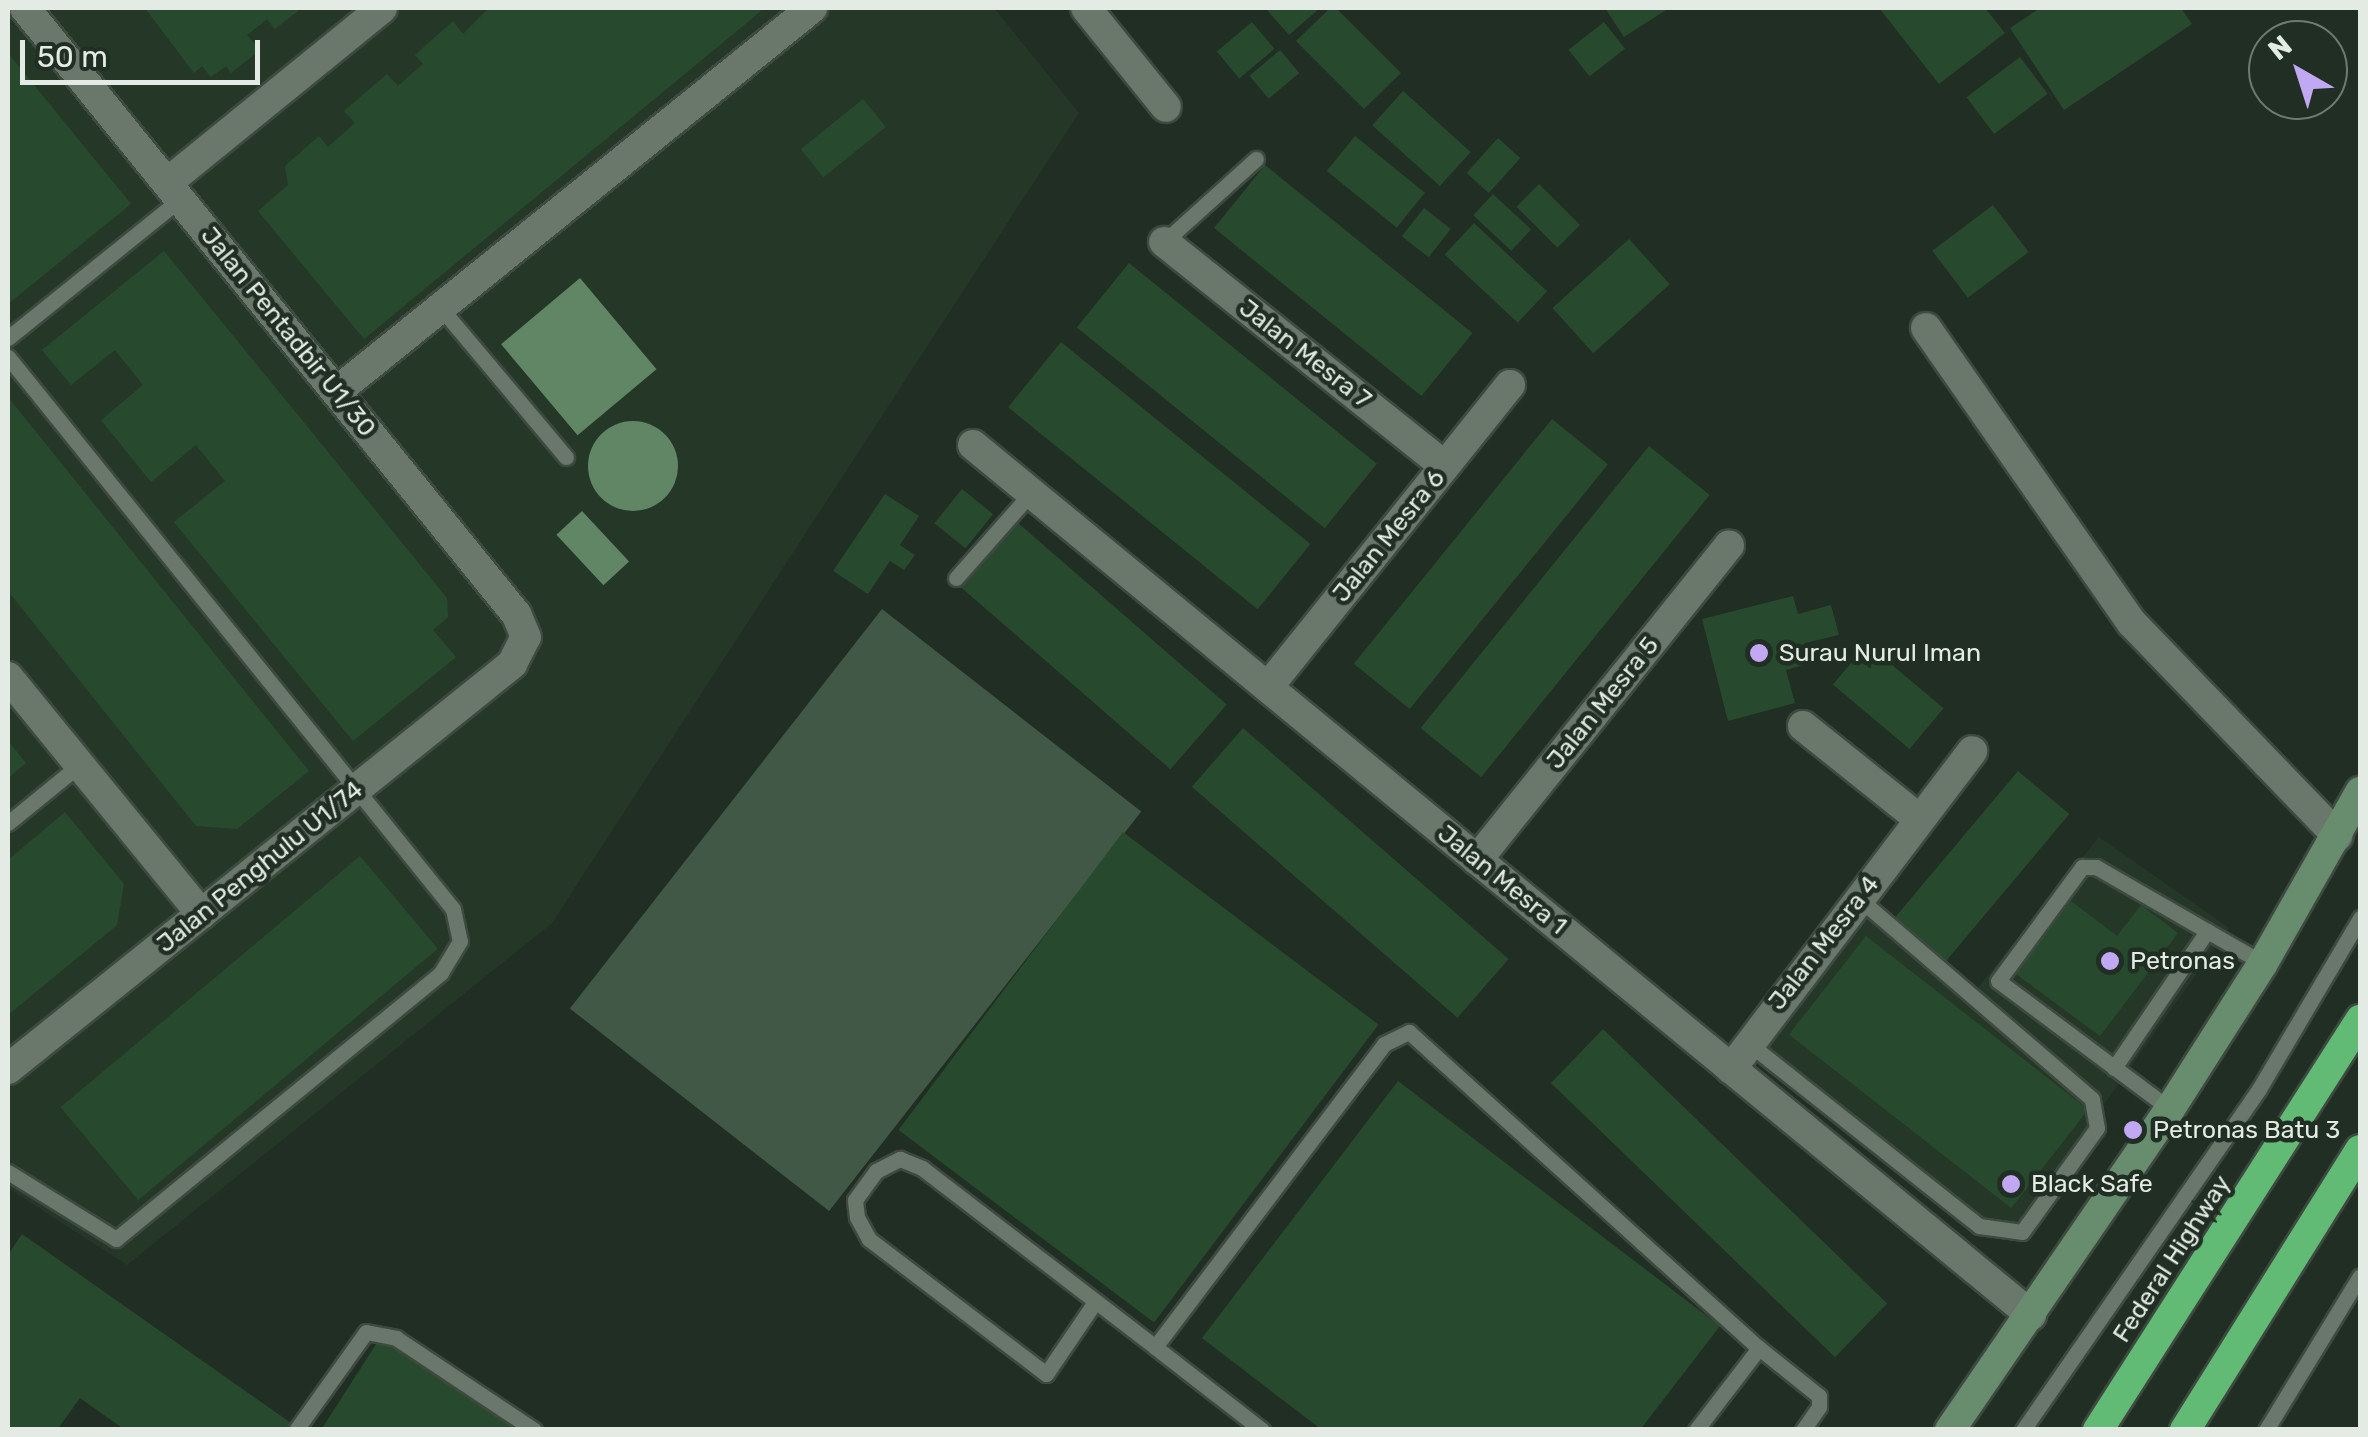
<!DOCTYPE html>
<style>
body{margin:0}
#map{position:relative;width:2368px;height:1437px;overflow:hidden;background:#212e23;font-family:Rubik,sans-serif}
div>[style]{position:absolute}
.built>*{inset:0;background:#253828}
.green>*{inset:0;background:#425846;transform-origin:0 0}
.water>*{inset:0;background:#608666;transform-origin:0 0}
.round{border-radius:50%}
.building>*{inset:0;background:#274a2e;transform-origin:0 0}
.roads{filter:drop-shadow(2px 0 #3e4940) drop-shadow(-2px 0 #3e4940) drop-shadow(0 2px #3e4940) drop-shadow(0 -2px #3e4940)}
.lane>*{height:15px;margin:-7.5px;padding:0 7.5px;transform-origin:7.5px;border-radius:7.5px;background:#69786b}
.street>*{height:30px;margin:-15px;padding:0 15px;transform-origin:15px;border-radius:15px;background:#69786b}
.secondary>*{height:30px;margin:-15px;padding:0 15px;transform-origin:15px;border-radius:15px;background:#678c6e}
.highway>*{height:30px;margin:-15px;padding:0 15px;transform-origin:15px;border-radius:15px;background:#62bb75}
.dots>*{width:28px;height:28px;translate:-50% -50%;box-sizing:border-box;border:5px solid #212e23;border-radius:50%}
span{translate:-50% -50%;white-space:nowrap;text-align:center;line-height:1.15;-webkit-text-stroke:9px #212e23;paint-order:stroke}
.street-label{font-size:25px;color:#e3ebe4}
.poi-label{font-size:25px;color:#e3ebe4}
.left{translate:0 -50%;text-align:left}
.frame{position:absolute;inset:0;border:10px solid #e3ebe4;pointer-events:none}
.north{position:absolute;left:2248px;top:20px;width:100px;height:100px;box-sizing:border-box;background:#212e23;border:2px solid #6f7a70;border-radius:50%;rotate:321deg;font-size:28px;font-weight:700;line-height:40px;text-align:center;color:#e3ebe4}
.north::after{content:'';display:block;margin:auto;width:35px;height:45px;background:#c1a8f3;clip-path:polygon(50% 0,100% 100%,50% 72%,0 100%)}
.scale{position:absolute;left:20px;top:40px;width:240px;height:45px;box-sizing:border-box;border:5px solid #e3ebe4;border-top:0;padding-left:12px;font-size:30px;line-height:35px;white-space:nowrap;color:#e3ebe4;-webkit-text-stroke:8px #212e23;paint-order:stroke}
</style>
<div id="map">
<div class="built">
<i style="clip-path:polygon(8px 8px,994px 8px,1079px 113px,552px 923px,127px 1265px,8px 1188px)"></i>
<i style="clip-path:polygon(2099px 837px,2229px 928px,2020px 1223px,1983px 1221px,1761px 1042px,1862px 912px,1968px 1000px)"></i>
</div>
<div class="green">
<i style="left:882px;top:609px;width:329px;height:507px;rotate:38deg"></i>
</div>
<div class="water">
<i style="left:580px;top:278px;width:119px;height:103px;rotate:50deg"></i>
<i class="round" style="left:588px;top:421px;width:90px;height:90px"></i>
<i style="left:582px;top:511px;width:69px;height:35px;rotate:47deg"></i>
</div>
<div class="building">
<i style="clip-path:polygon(145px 8px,302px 8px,275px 29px,267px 19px,247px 35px,260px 50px,231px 73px,226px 66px,211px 77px,202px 66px,194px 73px)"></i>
<i style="clip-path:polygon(489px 8px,758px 8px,761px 11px,364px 339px,258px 211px,288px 185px,285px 166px,319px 136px,328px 147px,355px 123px,344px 111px,387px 74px,398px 86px,423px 64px,415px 55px,453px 21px,463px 34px)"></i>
<i style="clip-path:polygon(1271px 8px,1320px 8px,1289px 35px,1267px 10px)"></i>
<i style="clip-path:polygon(1330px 8px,1336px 8px,1401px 73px,1364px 109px,1296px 41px)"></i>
<i style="clip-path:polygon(1605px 8px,1665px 8px,1666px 10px,1624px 37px)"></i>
<i style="clip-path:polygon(1879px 8px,1985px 8px,2005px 33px,1939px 84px)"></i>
<i style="clip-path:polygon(2040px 8px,2181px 8px,2192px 24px,2064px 110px,2010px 28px)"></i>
<i style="left:1252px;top:22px;width:35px;height:46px;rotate:50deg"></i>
<i style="left:1604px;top:22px;width:34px;height:45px;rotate:52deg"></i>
<i style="left:1280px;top:50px;width:30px;height:40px;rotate:50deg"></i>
<i style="clip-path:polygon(8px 53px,131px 204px,8px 304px)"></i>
<i style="left:2020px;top:57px;width:46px;height:67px;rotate:53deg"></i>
<i style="left:1403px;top:91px;width:91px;height:46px;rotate:42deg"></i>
<i style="left:863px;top:99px;width:36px;height:80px;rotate:51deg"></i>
<i style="left:1355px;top:136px;width:90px;height:45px;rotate:39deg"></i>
<i style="left:1498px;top:138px;width:30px;height:47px;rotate:42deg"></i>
<i style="left:1265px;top:165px;width:267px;height:81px;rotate:39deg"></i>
<i style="left:1539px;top:184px;width:58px;height:32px;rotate:45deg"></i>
<i style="left:1493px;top:194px;width:52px;height:29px;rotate:43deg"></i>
<i style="left:1993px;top:205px;width:59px;height:76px;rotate:53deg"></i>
<i style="left:1424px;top:208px;width:34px;height:36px;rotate:38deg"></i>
<i style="left:1474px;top:223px;width:100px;height:43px;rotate:43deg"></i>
<i style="left:1629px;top:239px;width:61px;height:103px;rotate:48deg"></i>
<i style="clip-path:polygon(164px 251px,447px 598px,448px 617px,433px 630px,456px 657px,353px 741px,174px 522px,225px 481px,196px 445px,151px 482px,101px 420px,143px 385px,115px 350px,71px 385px,42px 350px)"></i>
<i style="left:1129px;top:263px;width:319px;height:83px;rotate:39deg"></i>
<i style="left:1061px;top:342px;width:321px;height:84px;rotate:39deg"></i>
<i style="clip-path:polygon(8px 397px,309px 771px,237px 829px,196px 826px,8px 591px)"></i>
<i style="left:1552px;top:419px;width:72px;height:315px;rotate:39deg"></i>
<i style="left:1649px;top:446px;width:78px;height:363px;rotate:39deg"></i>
<i style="left:962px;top:489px;width:40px;height:44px;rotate:39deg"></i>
<i style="clip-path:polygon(885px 494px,919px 516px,900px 545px,915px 555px,904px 570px,890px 561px,868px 594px,833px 571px)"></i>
<i style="left:1017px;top:522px;width:278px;height:86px;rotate:41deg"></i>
<i style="clip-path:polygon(1793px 596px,1798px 614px,1831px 605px,1839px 635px,1805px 643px,1810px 663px,1786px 670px,1795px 703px,1728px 721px,1702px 619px)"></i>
<i style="left:1867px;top:644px;width:100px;height:53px;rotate:40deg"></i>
<i style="left:1243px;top:728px;width:352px;height:78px;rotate:41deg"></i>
<i style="clip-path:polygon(8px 741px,26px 763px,8px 778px)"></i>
<i style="left:2018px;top:771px;width:67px;height:193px;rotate:40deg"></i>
<i style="clip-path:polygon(65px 812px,124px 884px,117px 925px,8px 1015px,8px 860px)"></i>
<i style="left:1123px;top:832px;width:320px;height:373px;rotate:37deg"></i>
<i style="left:360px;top:856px;width:121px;height:391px;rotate:50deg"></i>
<i style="clip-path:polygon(2071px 901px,2117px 936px,2141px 905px,2178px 933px,2100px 1036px,2016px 974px)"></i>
<i style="left:1866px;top:936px;width:282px;height:125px;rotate:38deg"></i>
<i style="left:1603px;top:1029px;width:395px;height:75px;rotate:44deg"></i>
<i style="clip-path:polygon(1398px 1081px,1720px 1326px,1640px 1430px,1322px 1430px,1202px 1338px)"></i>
<i style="clip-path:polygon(22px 1234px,301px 1430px,125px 1430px,80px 1398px,57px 1430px,8px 1430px,8px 1255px)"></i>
<i style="clip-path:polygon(380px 1338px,521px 1430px,321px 1430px)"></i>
</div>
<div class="roads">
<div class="lane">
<i style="left:1164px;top:242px;width:124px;rotate:-42.1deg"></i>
<i style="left:440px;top:307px;width:196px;rotate:50deg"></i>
<i style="left:8px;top:338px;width:221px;rotate:-38.9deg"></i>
<i style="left:8px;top:357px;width:709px;rotate:51.13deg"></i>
<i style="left:453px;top:909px;width:33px;rotate:78deg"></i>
<i style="left:460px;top:941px;width:37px;rotate:121deg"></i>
<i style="left:441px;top:973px;width:420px;rotate:140.7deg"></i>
<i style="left:116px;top:1239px;width:127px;rotate:-148.2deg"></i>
<i style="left:956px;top:578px;width:113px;rotate:-48.6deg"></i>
<i style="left:8px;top:823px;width:92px;rotate:-39.2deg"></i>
<i style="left:1747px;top:1042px;width:296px;rotate:38.4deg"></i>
<i style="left:1979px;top:1226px;width:43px;rotate:7.9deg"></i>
<i style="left:2022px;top:1232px;width:128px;rotate:-54.2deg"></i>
<i style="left:2097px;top:1128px;width:29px;rotate:-100deg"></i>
<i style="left:2092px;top:1099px;width:308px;rotate:-139.3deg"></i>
<i style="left:2114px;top:1068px;width:166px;rotate:-55.8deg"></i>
<i style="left:2170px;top:1109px;width:214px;rotate:-143.3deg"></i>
<i style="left:1998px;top:981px;width:142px;rotate:-53.6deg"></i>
<i style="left:2082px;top:867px;width:14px"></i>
<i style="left:2096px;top:867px;width:193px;rotate:29.9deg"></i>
<i style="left:1095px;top:1302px;width:87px;rotate:124.2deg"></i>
<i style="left:1046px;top:1374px;width:223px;rotate:-142.7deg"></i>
<i style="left:869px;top:1239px;width:25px;rotate:-119deg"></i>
<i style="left:857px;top:1217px;width:17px;rotate:-97deg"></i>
<i style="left:855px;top:1200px;width:36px;rotate:-54deg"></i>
<i style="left:876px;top:1171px;width:27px;rotate:-27deg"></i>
<i style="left:900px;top:1159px;width:24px;rotate:22deg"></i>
<i style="left:922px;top:1168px;width:294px;rotate:37.5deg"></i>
<i style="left:1759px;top:1348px;width:77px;rotate:38.7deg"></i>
<i style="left:1819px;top:1396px;width:11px;rotate:90deg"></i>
<i style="left:1819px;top:1407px;width:28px;rotate:125deg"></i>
<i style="left:296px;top:1430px;width:120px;rotate:-54.5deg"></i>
<i style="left:366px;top:1332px;width:31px;rotate:11deg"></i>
<i style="left:396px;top:1338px;width:166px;rotate:33.7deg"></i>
<i style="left:1262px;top:1430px;width:135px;rotate:-142.2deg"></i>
<i style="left:1155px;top:1347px;width:380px;rotate:-52.9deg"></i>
<i style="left:1384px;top:1044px;width:28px;rotate:-26deg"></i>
<i style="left:1409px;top:1032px;width:472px;rotate:42.1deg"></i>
<i style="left:1759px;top:1348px;width:103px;rotate:127.5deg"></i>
<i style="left:2023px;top:1430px;width:415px;rotate:-55.3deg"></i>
<i style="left:2259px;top:1089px;width:199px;rotate:-59.4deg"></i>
<i style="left:2266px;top:1430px;width:180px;rotate:-58.6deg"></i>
</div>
<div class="street">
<i style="left:1086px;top:8px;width:127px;rotate:51.1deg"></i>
<i style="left:167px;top:183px;width:277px;rotate:-39.1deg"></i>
<i style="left:1164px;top:242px;width:359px;rotate:38.6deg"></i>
<i style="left:1926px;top:328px;width:360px;rotate:55.1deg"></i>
<i style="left:2132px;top:623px;width:296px;rotate:46deg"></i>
<i style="left:336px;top:392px;width:612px;rotate:-38.89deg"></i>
<i style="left:973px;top:445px;width:1370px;rotate:39.43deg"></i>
<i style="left:8px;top:677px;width:306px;rotate:50.8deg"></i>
<i style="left:1268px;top:687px;width:387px;rotate:-51.3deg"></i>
<i style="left:1803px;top:726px;width:149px;rotate:38.7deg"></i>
<i style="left:1477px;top:860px;width:403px;rotate:-51.3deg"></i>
<i style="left:8px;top:1069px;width:647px;rotate:-38.78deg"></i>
<i style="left:512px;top:664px;width:30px;rotate:-63deg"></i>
<i style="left:526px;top:637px;width:25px;rotate:-113deg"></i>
<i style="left:516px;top:614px;width:780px;rotate:-129.02deg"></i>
<i style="left:1731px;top:1069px;width:399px;rotate:-52.8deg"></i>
</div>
<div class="secondary">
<i style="left:1950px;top:1430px;width:389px;rotate:-55.6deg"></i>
<i style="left:2170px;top:1109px;width:173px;rotate:-57.5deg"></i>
<i style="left:2263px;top:963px;width:197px;rotate:-60.4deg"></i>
</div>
<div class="highway">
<i style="left:2098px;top:1430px;width:487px;rotate:-57.4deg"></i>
<i style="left:2185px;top:1430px;width:330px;rotate:-58deg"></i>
</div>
</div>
<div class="dots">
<i style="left:1759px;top:653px;background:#c1a8f3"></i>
<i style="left:2110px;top:961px;background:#c1a8f3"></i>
<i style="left:2133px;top:1130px;background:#c1a8f3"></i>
<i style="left:2011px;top:1184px;background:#c1a8f3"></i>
</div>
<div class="street-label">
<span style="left:288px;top:332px;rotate:51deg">Jalan Pentadbir U1/30</span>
<span style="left:1305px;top:354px;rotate:38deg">Jalan Mesra 7</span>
<span style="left:1389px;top:536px;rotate:-51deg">Jalan Mesra 6</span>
<span style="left:1603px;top:703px;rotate:-51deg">Jalan Mesra 5</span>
<span style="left:260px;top:867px;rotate:-39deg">Jalan Penghulu U1/74</span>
<span style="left:1502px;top:880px;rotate:39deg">Jalan Mesra 1</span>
<span style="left:1824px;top:943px;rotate:-52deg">Jalan Mesra 4</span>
<span style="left:2172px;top:1259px;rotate:-57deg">Federal Highway</span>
</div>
<div class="poi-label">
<span class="left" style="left:1779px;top:653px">Surau Nurul Iman</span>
<span class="left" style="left:2130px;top:961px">Petronas</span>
<span class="left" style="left:2153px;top:1130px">Petronas Batu 3</span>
<span class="left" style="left:2031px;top:1184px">Black Safe</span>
</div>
<div class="frame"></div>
<div class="north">N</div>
<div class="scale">50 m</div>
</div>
